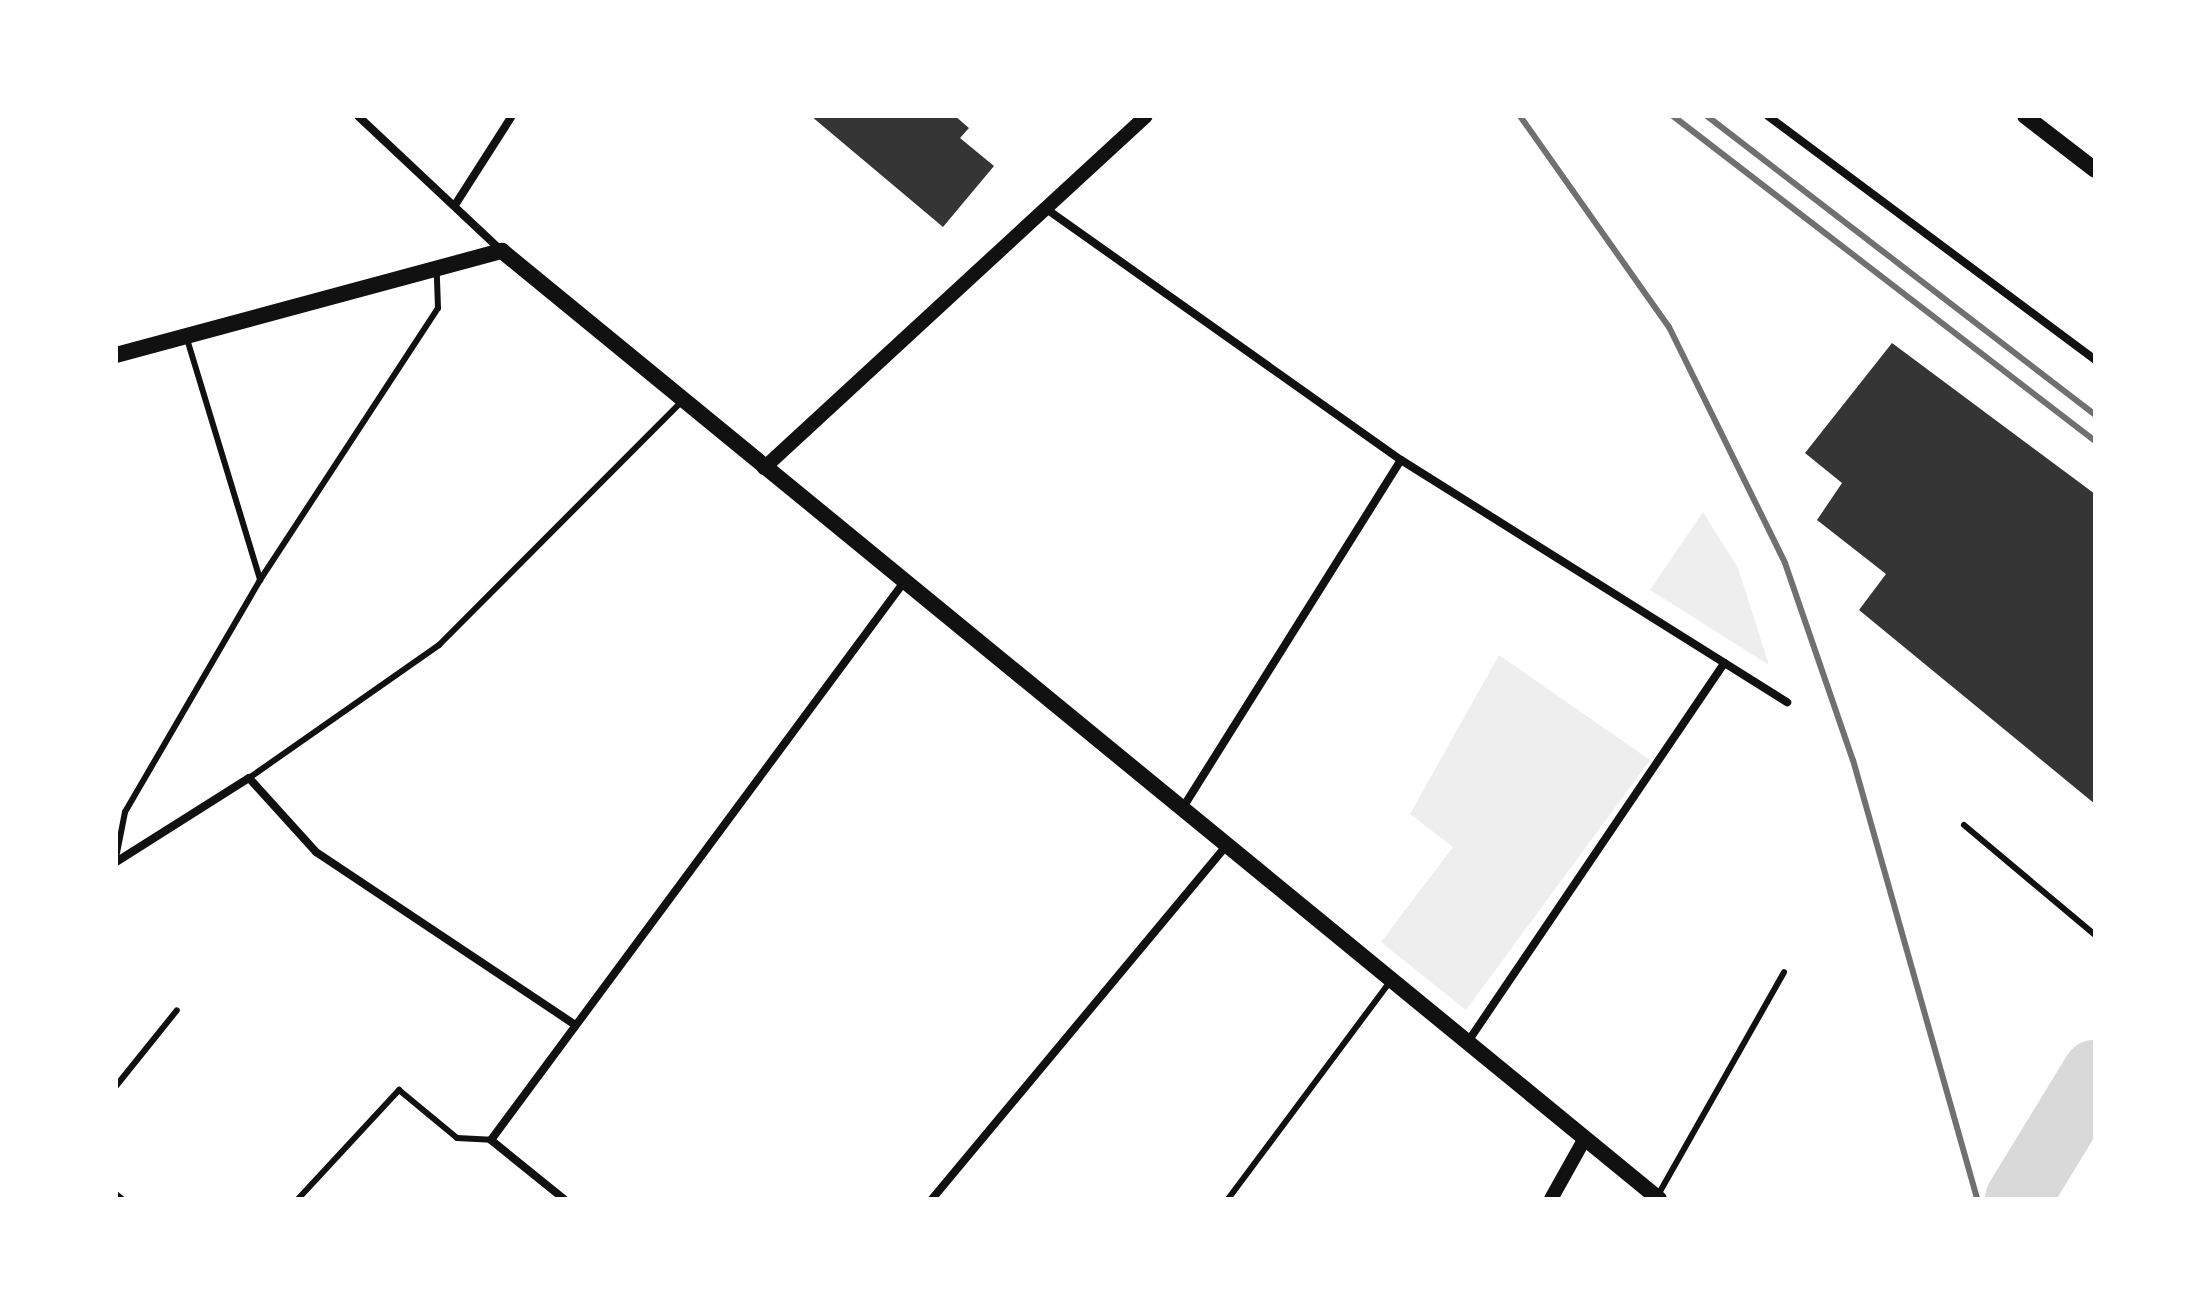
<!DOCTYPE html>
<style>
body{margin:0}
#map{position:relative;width:2211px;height:1315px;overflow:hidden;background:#fff;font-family:"Roboto Condensed",sans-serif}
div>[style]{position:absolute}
.green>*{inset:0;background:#eee}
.river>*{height:66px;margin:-33px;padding:0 33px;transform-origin:33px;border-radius:33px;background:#d9d9d9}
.building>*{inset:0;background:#353535}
.service>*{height:6px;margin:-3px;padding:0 3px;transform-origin:3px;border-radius:3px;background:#111}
.minor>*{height:8px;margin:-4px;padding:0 4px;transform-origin:4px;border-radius:4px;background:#111}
.tertiary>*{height:14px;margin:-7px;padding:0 7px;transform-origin:7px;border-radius:7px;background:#111}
.secondary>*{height:16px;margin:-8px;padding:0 8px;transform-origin:8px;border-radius:8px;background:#111}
.rail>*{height:6px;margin:-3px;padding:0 3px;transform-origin:3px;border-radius:3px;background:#707070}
span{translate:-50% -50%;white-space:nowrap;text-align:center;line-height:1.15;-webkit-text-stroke:6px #fff;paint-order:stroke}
.frame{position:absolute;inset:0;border:118px solid #fff;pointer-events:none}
</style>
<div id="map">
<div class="green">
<i style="clip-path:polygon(1703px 512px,1738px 568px,1769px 665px,1650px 590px)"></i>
<i style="clip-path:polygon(1499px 655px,1650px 760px,1466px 1010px,1381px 942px,1453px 847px,1410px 814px)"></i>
</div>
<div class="river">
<i style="left:2018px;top:1199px;width:148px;rotate:-58.6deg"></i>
</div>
<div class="building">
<i style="clip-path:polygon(811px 116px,955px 116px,969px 128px,960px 138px,994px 166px,943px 227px)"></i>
<i style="clip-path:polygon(1892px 343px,2095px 494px,2095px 804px,1859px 610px,1886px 574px,1817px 520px,1842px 483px,1805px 453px)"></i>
</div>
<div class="service">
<i style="left:187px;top:339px;width:252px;rotate:73.1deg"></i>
<i style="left:249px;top:778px;width:232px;rotate:-35deg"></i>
<i style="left:439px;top:645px;width:343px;rotate:-45.1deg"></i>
<i style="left:1964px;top:825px;width:171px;rotate:40deg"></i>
<i style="left:116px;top:858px;width:47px;rotate:-78.9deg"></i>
<i style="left:125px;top:812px;width:268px;rotate:-59.8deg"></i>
<i style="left:260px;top:580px;width:325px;rotate:-56.8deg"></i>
<i style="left:438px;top:308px;width:36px;rotate:-92deg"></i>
<i style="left:116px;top:1086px;width:97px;rotate:-51.2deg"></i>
<i style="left:116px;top:1194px;width:8px;rotate:40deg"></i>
<i style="left:1658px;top:1195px;width:256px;rotate:-60.5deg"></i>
<i style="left:298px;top:1199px;width:149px;rotate:-47.2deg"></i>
<i style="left:399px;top:1090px;width:75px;rotate:39.6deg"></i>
<i style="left:457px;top:1138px;width:34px;rotate:3deg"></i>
<i style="left:1228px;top:1199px;width:271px;rotate:-53.3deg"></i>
</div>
<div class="minor">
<i style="left:358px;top:116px;width:197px;rotate:43.2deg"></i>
<i style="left:1768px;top:116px;width:408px;rotate:36.7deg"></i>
<i style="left:455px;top:205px;width:106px;rotate:-57.4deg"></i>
<i style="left:1045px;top:208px;width:436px;rotate:35.3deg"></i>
<i style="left:1401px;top:460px;width:456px;rotate:32.1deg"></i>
<i style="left:1182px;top:809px;width:412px;rotate:-57.9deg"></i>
<i style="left:116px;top:862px;width:157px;rotate:-32.3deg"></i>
<i style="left:249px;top:778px;width:100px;rotate:47.8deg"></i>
<i style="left:316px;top:852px;width:311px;rotate:33.7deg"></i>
<i style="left:1467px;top:1043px;width:459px;rotate:-55.9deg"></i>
<i style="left:564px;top:1199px;width:94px;rotate:-141.1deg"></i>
<i style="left:491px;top:1140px;width:694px;rotate:-53.49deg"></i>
<i style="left:932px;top:1199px;width:458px;rotate:-50.2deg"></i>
</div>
<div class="tertiary">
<i style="left:764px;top:468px;width:519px;rotate:-42.66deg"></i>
<i style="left:1551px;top:1199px;width:68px;rotate:-60.8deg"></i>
</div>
<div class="secondary">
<i style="left:2025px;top:116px;width:88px;rotate:37.6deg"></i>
<i style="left:116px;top:355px;width:400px;rotate:-15.1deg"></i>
<i style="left:502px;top:251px;width:1496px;rotate:39.33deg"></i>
</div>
<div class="rail">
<i style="left:1520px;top:116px;width:258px;rotate:54.8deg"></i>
<i style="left:1669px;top:327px;width:263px;rotate:63.8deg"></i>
<i style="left:1785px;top:563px;width:208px;rotate:71deg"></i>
<i style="left:1853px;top:760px;width:456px;rotate:74.2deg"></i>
<i style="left:1673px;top:116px;width:533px;rotate:37.6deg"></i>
<i style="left:1707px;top:116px;width:490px;rotate:37.6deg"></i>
</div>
<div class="frame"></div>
</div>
